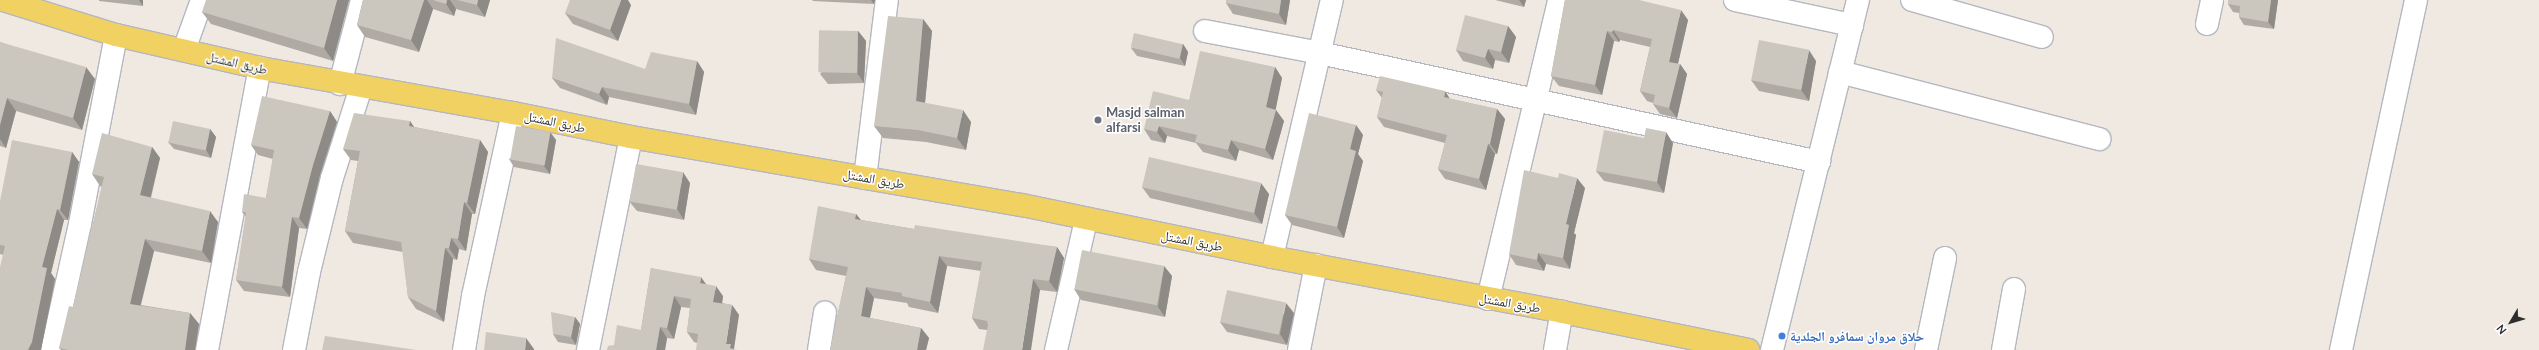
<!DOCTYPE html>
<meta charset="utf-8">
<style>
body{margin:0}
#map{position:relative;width:2539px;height:350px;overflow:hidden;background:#efe9e1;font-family:Lato,"Noto Naskh Arabic",sans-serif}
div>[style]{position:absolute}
.roads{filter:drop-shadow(1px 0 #b4b7c1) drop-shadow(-1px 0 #b4b7c1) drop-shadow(0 1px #b4b7c1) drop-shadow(0 -1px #b4b7c1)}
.minor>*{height:22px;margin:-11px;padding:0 11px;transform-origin:11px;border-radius:11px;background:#fff}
.major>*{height:22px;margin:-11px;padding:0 11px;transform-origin:11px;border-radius:11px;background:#f2d163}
.wall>*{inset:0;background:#afaba4}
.shaded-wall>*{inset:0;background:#8e8b86}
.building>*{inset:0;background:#cbc7bf;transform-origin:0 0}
.dots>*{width:11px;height:11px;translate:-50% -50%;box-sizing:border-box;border:2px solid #fff;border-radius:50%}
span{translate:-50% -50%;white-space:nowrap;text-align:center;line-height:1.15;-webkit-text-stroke:3px #fff;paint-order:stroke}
.street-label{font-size:13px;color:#2e2e2e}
.worship-label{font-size:13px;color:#5b616d;font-weight:700}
.left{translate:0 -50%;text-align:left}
.shop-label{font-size:13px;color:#366cbe;font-weight:700}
.north{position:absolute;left:2491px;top:302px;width:40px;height:40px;-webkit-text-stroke:3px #fff;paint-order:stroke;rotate:232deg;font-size:11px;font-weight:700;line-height:16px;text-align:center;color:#2e2e2e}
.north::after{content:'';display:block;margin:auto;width:14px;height:18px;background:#2e2e2e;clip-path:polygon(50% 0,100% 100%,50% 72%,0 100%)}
</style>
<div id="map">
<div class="roads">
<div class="minor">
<i style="left:1735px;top:0;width:120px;rotate:12.1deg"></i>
<i style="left:1912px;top:0;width:135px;rotate:15.9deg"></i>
<i style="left:2207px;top:24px;width:25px;rotate:-78deg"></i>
<i style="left:1205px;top:31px;width:117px;rotate:10.8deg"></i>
<i style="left:1320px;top:53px;width:511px;rotate:12.32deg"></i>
<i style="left:184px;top:50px;width:53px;rotate:-70.2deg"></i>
<i style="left:1840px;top:72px;width:268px;rotate:14.5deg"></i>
<i style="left:340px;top:84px;width:87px;rotate:-75.3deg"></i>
<i style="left:865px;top:178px;width:179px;rotate:-83deg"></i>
<i style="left:1272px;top:257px;width:264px;rotate:-76.9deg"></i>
<i style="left:1488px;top:299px;width:307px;rotate:-76.6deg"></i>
<i style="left:52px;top:350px;width:129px;rotate:-77.5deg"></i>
<i style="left:80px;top:224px;width:192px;rotate:-79.2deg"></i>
<i style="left:207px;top:350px;width:287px;rotate:-79.4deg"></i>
<i style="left:294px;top:350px;width:79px;rotate:-79.1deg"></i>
<i style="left:309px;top:272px;width:97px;rotate:-76.3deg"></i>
<i style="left:332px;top:178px;width:96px;rotate:-72.3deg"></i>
<i style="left:464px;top:350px;width:55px;rotate:-80.5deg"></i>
<i style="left:473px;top:296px;width:187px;rotate:-77.7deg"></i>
<i style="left:588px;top:350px;width:217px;rotate:-78.6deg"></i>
<i style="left:819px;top:350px;width:38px;rotate:-81deg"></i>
<i style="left:1056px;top:350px;width:133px;rotate:-77deg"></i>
<i style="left:1299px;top:350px;width:87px;rotate:-78.7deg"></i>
<i style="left:1555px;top:350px;width:39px;rotate:-80deg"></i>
<i style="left:1772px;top:350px;width:360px;rotate:-76.2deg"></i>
<i style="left:1926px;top:350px;width:94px;rotate:-78.3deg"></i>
<i style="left:2003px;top:350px;width:62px;rotate:-79.8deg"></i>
<i style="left:2341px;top:350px;width:358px;rotate:-77.9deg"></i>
</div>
<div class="major">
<i style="left:3px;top:0;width:118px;rotate:17.2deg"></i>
<i style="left:116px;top:35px;width:148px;rotate:12.9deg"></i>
<i style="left:260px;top:68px;width:257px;rotate:10.1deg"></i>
<i style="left:513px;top:113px;width:120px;rotate:11.5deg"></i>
<i style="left:631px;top:137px;width:397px;rotate:9.9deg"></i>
<i style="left:1022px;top:205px;width:255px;rotate:11.7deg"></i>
<i style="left:1272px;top:257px;width:295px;rotate:10.7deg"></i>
<i style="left:1562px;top:312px;width:190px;rotate:11.5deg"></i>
</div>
</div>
<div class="wall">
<i style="clip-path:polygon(99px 0,143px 0,143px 6px,99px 1px)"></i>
<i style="clip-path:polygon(349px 0,333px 61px,211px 24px,202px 12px)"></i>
<i style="clip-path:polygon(363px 0,490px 0,485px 17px,456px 9px,454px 16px,433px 9px,419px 52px,365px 37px,357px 25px)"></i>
<i style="clip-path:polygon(812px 0,875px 0,874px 4px,813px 1px)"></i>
<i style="clip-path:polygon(1290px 0,1286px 25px,1233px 14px,1226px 3px)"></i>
<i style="clip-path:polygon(1495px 0,1526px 0,1524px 7px)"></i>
<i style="clip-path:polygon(1565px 0,1688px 20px,1678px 64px,1680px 64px,1687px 74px,1677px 118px,1660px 114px,1653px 104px,1653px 103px,1647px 101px,1640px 91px,1650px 47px,1620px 40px,1619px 42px,1614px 41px,1602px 95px,1559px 86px,1551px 76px)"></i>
<i style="clip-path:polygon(2228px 0,2278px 0,2274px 29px,2244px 25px,2239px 17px,2239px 13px,2233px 12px,2228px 4px)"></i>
<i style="clip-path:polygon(631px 5px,618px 41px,573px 24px,565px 13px)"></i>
<i style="clip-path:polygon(923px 19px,932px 31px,925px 103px,971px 122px,966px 150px,926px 142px,883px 138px,874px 126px)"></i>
<i style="clip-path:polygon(1508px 26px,1516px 37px,1509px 63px,1495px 60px,1493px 69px,1463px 61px,1456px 50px)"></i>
<i style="clip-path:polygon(858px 31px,866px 41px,864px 83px,828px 84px,820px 74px)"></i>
<i style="clip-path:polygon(0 42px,95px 79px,82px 130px,16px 111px,6px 148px,0 146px)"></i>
<i style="clip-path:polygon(1183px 44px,1188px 52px,1185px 66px,1137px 56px,1131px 48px)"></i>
<i style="clip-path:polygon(697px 61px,704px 72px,696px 115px,609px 97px,607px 105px,560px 88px,552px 78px,645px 69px)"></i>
<i style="clip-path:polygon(1816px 61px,1809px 101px,1759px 91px,1751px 80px)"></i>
<i style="clip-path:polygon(1275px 67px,1282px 78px,1275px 110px,1276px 110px,1284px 121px,1273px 160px,1239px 150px,1236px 161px,1203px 152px,1196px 143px,1167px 136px,1165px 143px,1151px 140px,1144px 129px,1189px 100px)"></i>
<i style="clip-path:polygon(1376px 90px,1450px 99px,1497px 109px,1505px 119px,1497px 154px,1495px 154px,1486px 190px,1445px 179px,1438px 169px,1445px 143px,1384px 127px,1377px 117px,1382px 98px)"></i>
<i style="clip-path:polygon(330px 111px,337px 122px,320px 175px,307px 229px,299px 228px,290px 297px,244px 291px,236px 280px,246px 217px,242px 212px,266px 198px,273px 159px,258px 155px,251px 145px)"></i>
<i style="clip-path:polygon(410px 121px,414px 127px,480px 140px,488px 152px,475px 214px,472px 214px,466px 251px,459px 249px,457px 260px,453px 259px,444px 322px,416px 309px,408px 297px,403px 252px,353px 243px,345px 231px,358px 161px,351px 160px,343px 149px)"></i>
<i style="clip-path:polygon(1356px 125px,1363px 135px,1358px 154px,1363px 161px,1344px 238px,1292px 225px,1285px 215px)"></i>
<i style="clip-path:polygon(210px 129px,216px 137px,211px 158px,174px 149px,168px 142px)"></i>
<i style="clip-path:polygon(550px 132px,556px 140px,550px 174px,514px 167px,509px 159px)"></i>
<i style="clip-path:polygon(1644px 138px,1673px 143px,1664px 193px,1604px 181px,1596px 171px)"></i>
<i style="clip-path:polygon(152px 147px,160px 158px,151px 198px,218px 222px,211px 263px,154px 251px,141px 305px,190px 313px,199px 324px,195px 350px,61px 350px,59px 348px,73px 307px,102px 187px,100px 186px,92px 174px)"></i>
<i style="clip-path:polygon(72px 152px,79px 162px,68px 220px,64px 220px,51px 273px,55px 279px,41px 350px,0 350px,3px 255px,0 254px,0 201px)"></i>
<i style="clip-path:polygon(690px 183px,684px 220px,637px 211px,629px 201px)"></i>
<i style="clip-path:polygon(1142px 187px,1269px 194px,1262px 224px,1150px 198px)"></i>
<i style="clip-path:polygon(1585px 188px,1574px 233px,1576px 235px,1570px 269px,1546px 264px,1544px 271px,1516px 265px,1509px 254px)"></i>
<i style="clip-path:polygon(856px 214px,861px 220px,914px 229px,1057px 247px,1064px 258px,1057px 292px,1040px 290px,987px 330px,979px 329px,972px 318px,981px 271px,947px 266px,938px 313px,909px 307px,907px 303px,874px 298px,870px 318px,921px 328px,929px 338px,926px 350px,830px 350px,846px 276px,816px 270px,809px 259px)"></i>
<i style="clip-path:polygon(1164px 266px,1172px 276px,1165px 317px,1081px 300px,1074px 289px)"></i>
<i style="clip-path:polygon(651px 268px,706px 284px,723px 296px,722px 303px,732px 305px,739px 315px,697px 343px,694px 342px,687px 332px,690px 308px,681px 307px,674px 339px,667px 338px,665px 350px,607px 350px,641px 330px)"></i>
<i style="clip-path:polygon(1294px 313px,1287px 345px,1227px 332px,1220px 322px)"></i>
<i style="clip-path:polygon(575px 317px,580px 324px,576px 345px,558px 342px,553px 334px)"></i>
</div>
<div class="shaded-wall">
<i style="clip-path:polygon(139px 0,143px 0,143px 6px)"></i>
<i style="clip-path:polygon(337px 0,349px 0,333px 61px,324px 48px)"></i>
<i style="clip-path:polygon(424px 0,427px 0,433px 9px,419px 52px,411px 40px)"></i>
<i style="clip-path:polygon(447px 0,450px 0,456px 9px,454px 16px,446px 4px)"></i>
<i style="clip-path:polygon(478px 0,490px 0,485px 17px,477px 5px)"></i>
<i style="clip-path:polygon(621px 0,628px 0,631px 5px,618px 41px,610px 30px)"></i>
<i style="clip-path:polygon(871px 0,875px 0,874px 4px)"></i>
<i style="clip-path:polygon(1281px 0,1290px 0,1286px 25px,1279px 14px)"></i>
<i style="clip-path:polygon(1519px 0,1526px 0,1524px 7px)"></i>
<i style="clip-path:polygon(2271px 0,2278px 0,2274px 29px,2268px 22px)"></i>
<i style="clip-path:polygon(1681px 10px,1688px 20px,1676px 72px,1669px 62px)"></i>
<i style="clip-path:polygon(923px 19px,932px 31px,924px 113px,916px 101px)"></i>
<i style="clip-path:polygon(1508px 26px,1516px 37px,1509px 63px,1501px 52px)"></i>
<i style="clip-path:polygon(1613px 30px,1620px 40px,1619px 42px,1612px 32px)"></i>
<i style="clip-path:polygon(858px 31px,866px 41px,864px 83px,857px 73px)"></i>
<i style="clip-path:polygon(1607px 31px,1614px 41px,1602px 95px,1595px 85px)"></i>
<i style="clip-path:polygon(1183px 44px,1188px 52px,1185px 66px,1180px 58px)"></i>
<i style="clip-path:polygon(1488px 49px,1495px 60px,1493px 69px,1485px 58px)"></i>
<i style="clip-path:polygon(1809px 50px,1816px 61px,1809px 101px,1801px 90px)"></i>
<i style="clip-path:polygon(697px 61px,704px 72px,696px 115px,689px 104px)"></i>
<i style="clip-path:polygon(1680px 64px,1687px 74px,1677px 118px,1669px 108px)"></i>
<i style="clip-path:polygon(86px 67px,95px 79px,82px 130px,73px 118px)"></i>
<i style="clip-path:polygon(1275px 67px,1282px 78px,1274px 118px,1266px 107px)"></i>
<i style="clip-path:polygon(602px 87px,609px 97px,607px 105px,599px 94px)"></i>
<i style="clip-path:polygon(1445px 91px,1452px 102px,1444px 97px)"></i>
<i style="clip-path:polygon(7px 98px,16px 111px,6px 148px,0 139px,0 125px)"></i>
<i style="clip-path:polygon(1497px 109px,1505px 119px,1497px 154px,1490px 144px)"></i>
<i style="clip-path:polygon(963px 110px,971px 122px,966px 150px,957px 138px)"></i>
<i style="clip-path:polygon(1276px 110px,1284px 121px,1273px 160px,1265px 149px)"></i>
<i style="clip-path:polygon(330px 111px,337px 122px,320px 175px,307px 229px,299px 218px,313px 165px)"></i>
<i style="clip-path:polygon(410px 121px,418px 133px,409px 126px)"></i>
<i style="clip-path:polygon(1356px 125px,1363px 135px,1358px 154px,1363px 161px,1344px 238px,1337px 227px,1350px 149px)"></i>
<i style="clip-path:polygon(1159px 126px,1167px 136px,1165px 143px,1157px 132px)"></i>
<i style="clip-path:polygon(210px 129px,216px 137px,211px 158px,206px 150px)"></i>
<i style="clip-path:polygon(550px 132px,556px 140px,550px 174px,544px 166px)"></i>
<i style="clip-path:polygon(1666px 132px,1673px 143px,1664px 193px,1657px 182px)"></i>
<i style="clip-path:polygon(480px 140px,488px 152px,475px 214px,467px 203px)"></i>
<i style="clip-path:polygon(1231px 140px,1239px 150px,1236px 161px,1228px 150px)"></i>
<i style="clip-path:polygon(1488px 144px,1495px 154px,1486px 190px,1479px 179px)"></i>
<i style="clip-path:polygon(152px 147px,160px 158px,148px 207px,140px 195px)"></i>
<i style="clip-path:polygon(72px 152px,79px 162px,68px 220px,60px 210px)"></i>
<i style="clip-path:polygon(683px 172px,690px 183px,684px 220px,677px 209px)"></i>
<i style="clip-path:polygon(1577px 178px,1585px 188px,1574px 233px,1576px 235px,1570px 269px,1563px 258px,1566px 224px)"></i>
<i style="clip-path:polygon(1261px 183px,1269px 194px,1262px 224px,1254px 213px)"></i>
<i style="clip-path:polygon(464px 202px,472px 214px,466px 251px,458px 239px)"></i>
<i style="clip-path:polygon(57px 209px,64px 220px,51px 273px,55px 279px,41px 350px,28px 350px,42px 267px)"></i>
<i style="clip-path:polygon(210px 211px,218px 222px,211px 263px,202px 251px)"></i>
<i style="clip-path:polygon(856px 214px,864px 224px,855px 219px)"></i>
<i style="clip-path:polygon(292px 217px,299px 228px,290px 297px,282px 287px)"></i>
<i style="clip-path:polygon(451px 238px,459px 249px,457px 260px,449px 248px)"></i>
<i style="clip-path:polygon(145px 239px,154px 251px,138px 315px,130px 304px)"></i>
<i style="clip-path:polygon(1057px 247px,1064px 258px,1057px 292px,1049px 281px)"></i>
<i style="clip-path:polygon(445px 248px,453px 259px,444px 322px,436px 311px)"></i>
<i style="clip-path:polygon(1538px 253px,1546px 264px,1544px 271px,1537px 260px)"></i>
<i style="clip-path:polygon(939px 256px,947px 266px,938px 313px,930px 302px)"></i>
<i style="clip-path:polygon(1164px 266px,1172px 276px,1165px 317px,1158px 307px)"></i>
<i style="clip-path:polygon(701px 277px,708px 287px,700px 283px)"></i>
<i style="clip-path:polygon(1033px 279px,1040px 290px,1031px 350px,1022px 350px)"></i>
<i style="clip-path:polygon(716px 286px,723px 296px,721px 312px,713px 302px)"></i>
<i style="clip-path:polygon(866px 287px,874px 298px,868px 326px,861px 316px)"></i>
<i style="clip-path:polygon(674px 296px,681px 307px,674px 339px,667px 328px)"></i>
<i style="clip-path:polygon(1286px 303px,1294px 313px,1287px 345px,1280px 334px)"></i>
<i style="clip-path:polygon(732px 305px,739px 315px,734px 349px,730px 350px,726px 344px)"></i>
<i style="clip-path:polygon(190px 313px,199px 324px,195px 350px,185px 350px)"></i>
<i style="clip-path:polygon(575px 317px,580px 324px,576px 345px,571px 337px)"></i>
<i style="clip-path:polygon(660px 327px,667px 338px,665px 350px,656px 350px)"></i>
<i style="clip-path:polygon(921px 328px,929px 338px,926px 350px,917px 350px)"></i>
<i style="clip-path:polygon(526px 338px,534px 349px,534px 350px,525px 350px)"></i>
</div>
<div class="building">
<i style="clip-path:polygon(206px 0,337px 0,324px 48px,202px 12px)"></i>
<i style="clip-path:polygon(363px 0,424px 0,411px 40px,357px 25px)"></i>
<i style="clip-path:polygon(433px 0,447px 0,446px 4px)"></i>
<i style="clip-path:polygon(457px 0,478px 0,477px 5px)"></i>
<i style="clip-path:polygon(570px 0,621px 0,610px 30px,565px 13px)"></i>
<i style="clip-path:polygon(1226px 0,1281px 0,1279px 14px,1226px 3px)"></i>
<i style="clip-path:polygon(1565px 0,1639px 0,1681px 10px,1669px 62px,1680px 64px,1669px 108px,1653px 104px,1655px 95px,1640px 91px,1652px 39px,1613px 30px,1612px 32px,1607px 31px,1595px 85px,1551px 76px)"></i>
<i style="clip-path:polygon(2228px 0,2271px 0,2268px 22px,2239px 17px,2240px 6px,2228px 4px)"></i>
<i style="clip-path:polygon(1465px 15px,1508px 26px,1501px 52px,1488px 49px,1485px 58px,1456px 50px)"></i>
<i style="clip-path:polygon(888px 16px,923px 19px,916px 101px,963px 110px,957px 138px,918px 130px,874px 126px)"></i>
<i style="left:858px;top:31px;width:42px;height:39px;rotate:91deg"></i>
<i style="left:1134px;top:33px;width:50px;height:15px;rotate:13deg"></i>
<i style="clip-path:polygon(556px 38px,645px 69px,651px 52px,697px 61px,689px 104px,602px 87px,599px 94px,552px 78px)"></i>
<i style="left:1759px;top:40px;width:51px;height:41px;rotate:11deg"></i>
<i style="clip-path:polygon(0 42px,86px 67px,73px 118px,7px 98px,0 125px)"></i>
<i style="clip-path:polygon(1200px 51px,1275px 67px,1266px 107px,1276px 110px,1265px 149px,1231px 140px,1228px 150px,1195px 142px,1197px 135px,1159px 126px,1157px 132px,1144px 129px,1153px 91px,1189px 100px)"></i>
<i style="clip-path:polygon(1380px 76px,1445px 91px,1444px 97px,1497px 109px,1490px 144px,1488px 144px,1479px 179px,1438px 169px,1447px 135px,1377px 117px,1383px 92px,1376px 90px)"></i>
<i style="clip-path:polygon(262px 96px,330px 111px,313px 165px,299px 218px,292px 217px,282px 287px,236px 280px,246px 212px,242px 212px,244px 194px,266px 198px,274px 150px,251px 145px)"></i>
<i style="clip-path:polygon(354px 113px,410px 121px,409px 126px,480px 140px,467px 203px,464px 202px,458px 239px,451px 238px,449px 248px,445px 248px,436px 311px,408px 297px,401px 242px,345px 231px,360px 151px,343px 149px)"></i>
<i style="clip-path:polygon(1309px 113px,1356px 125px,1350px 149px,1356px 151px,1337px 227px,1285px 215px)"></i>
<i style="left:173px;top:121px;width:38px;height:22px;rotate:12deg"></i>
<i style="left:516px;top:126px;width:35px;height:34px;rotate:10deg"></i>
<i style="clip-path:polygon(1646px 128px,1666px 132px,1657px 182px,1596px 171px,1604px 130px,1644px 138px)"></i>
<i style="clip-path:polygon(102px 133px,152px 147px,140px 195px,210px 211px,202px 251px,145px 239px,130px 304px,190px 313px,185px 350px,68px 350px,59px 348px,69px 306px,73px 307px,104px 177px,92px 174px)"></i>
<i style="clip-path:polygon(12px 140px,72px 152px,60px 210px,57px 209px,42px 267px,47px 268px,32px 342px,28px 350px,0 350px,0 267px,5px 246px,0 245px,0 201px)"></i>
<i style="left:1149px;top:157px;width:115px;height:31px;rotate:13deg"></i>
<i style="left:636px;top:164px;width:48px;height:38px;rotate:10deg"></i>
<i style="clip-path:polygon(1524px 170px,1558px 178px,1559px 173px,1577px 178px,1566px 224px,1569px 225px,1563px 258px,1538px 253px,1537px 260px,1509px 254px)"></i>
<i style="clip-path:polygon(818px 206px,856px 214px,855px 219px,914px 229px,915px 225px,1057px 247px,1049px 281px,1033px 279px,1022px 350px,983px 350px,988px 325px,987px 321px,972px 318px,982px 262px,939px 256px,930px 302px,902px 296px,902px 293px,866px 287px,861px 316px,921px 328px,917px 350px,830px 350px,848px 267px,809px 259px)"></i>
<i style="left:1082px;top:250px;width:84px;height:40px;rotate:11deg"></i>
<i style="clip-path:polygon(651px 268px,701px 277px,700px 283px,716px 286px,713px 302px,732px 305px,726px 344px,731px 344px,730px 348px,737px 350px,696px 350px,698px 334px,687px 332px,691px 299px,674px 296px,667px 328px,660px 327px,656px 350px,607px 350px,608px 346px,614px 345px,617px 325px,641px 330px)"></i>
<i style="left:1227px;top:290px;width:60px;height:33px;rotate:12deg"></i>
<i style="clip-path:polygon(551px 312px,575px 317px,571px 337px,553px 334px)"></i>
<i style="clip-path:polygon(486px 332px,526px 338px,525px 350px,484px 350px)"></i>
<i style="clip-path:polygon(325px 336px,416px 350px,322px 350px)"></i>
</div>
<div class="dots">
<i style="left:1098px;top:120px;background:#6b7280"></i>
<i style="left:1782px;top:336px;background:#3f7fe0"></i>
</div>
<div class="street-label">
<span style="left:237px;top:63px;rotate:13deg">طريق المشتل</span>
<span style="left:555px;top:122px;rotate:12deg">طريق المشتل</span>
<span style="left:874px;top:179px;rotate:10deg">طريق المشتل</span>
<span style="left:1192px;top:241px;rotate:11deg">طريق المشتل</span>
<span style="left:1510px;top:303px;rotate:10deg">طريق المشتل</span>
</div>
<div class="worship-label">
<span class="left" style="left:1106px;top:120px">Masjd salman<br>alfarsi</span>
</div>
<div class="shop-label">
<span class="left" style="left:1790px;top:336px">حلاق مروان سمافرو الجلدية</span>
</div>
<div class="north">N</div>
</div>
